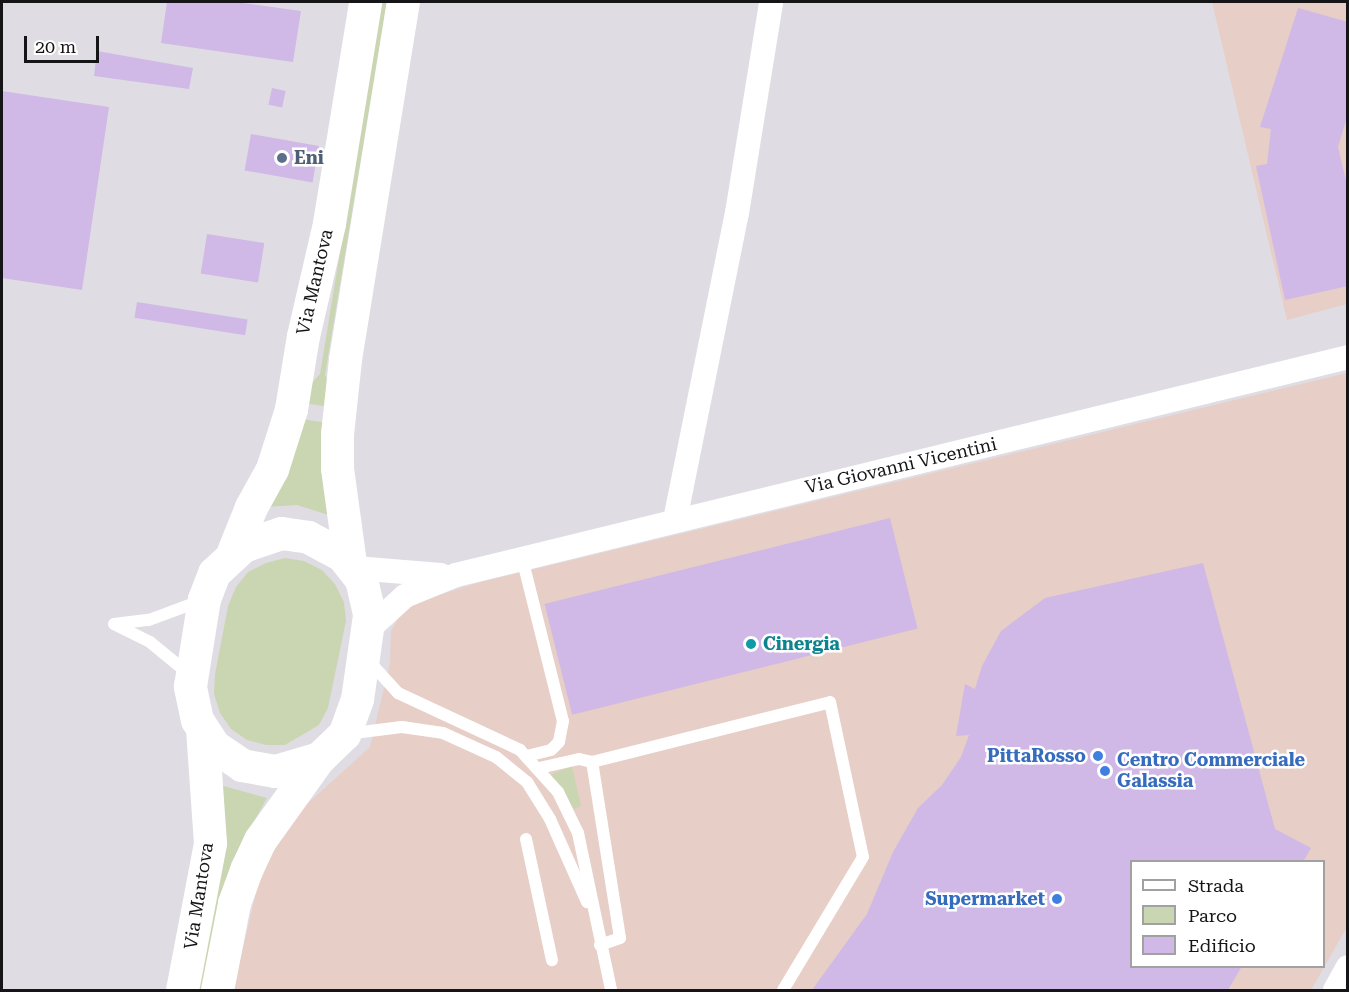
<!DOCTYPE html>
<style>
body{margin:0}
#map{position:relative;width:1349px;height:992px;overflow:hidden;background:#e0dce3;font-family:"Roboto Serif",serif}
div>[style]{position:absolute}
.commercial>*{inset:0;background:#e7cec6}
.education>*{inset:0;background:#e7cec7}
.green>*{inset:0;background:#cad6b2}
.building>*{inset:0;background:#d0b9e6;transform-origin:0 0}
.service>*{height:12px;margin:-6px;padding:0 6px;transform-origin:6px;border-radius:6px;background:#fff}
.minor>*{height:24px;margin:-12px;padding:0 12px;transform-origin:12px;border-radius:12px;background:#fff}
.secondary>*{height:33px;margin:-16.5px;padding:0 16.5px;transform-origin:16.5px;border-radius:16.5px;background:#fff}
.dots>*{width:16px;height:16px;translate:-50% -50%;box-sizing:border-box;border:3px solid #fff;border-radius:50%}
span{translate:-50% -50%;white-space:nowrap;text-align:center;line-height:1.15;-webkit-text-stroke:5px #fff;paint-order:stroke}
.service-label{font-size:18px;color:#4e5e75;font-weight:700}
.left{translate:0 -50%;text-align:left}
.street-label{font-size:18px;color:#151416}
.culture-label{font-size:18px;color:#0d838f;font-weight:700}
.shop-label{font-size:18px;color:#366cbe;font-weight:700}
.right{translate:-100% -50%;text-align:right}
.frame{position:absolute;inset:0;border:3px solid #151416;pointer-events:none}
.legend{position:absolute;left:1130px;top:860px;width:195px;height:108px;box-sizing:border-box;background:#fff;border:2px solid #a1a1a2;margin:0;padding:8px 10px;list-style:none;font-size:18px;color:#151416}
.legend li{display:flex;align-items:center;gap:12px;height:30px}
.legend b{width:30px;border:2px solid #a1a1a2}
.scale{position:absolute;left:24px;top:36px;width:75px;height:27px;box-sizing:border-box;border:3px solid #151416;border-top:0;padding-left:8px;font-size:18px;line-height:21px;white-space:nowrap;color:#151416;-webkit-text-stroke:4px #fff;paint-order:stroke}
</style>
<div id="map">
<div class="commercial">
<i style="clip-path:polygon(evenodd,1347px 373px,1347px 927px,1311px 990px,233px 990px,263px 863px,295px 815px,370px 747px,390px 663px,391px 631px,406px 605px,481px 582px,1347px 373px,1132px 862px,1324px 862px,1324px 966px,1132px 966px,1132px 862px)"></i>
</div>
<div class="education">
<i style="clip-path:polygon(1212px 2px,1347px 2px,1347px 304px,1287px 320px)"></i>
</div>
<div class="green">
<i style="clip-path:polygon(381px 2px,387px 2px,325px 375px,334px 392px,330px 407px,304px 403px,308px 387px,320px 374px)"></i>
<i style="clip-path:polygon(301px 419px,328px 423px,335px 517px,297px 505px,266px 507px)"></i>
<i style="clip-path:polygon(285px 558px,304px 561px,322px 570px,335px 584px,344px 602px,346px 621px,328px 708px,319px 725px,285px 745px,266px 745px,247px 740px,231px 729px,220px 713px,214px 694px,215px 674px,228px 606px,236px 587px,248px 572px,266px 563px)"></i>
<i style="clip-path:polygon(572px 766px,581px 806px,574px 809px,550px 775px)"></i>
<i style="clip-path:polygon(220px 785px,267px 798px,232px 861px,203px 990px,197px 990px)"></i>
</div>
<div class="building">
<i style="clip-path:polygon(167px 2px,235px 2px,301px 11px,293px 62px,161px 43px)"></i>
<i style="clip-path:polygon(1298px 8px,1348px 22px,1348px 114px,1338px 147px,1348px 189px,1348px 286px,1285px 300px,1256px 166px,1267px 164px,1271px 129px,1260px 127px)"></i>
<i style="clip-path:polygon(97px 51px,193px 68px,189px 89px,94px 76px)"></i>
<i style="left:272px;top:88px;width:14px;height:17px;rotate:12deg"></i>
<i style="clip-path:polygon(2px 91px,109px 107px,82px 290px,2px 278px)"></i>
<i style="left:251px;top:134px;width:69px;height:37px;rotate:10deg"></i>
<i style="left:207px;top:234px;width:58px;height:40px;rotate:9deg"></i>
<i style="left:137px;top:302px;width:112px;height:16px;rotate:9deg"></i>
<i style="left:890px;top:518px;width:114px;height:356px;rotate:76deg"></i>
<i style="clip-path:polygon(1203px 563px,1275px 829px,1311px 848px,1303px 862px,1132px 862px,1132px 966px,1242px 966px,1228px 990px,812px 990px,867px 914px,893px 852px,918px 808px,942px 785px,961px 757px,969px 735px,956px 736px,965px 684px,975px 689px,982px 666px,1001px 631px,1045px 598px)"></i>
</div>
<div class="service">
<i style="left:522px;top:558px;width:168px;rotate:75.9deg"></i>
<i style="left:563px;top:721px;width:21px;rotate:101deg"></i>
<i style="left:559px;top:742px;width:11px;rotate:135deg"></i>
<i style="left:551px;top:750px;width:25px;rotate:166deg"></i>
<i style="left:367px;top:659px;width:46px;rotate:47.6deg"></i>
<i style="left:398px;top:693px;width:135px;rotate:25deg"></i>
<i style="left:520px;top:750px;width:57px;rotate:47.9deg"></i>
<i style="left:558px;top:792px;width:46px;rotate:64deg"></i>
<i style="left:578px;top:833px;width:160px;rotate:78.1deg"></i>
<i style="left:189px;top:674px;width:50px;rotate:-140.6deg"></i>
<i style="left:150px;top:642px;width:40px;rotate:-153.4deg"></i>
<i style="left:114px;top:624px;width:35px;rotate:-7deg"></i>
<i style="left:149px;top:620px;width:54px;rotate:-20.4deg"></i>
<i style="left:346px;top:734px;width:56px;rotate:-7.1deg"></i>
<i style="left:402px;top:727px;width:41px;rotate:8.3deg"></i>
<i style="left:443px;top:733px;width:58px;rotate:24.4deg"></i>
<i style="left:496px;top:757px;width:40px;rotate:39deg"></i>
<i style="left:527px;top:782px;width:44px;rotate:58.1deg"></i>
<i style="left:550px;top:819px;width:91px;rotate:66deg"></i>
<i style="left:539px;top:768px;width:41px;rotate:-12.7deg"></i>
<i style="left:579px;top:759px;width:13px;rotate:13deg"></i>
<i style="left:526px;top:839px;width:124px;rotate:77.9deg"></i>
<i style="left:600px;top:945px;width:21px;rotate:-19deg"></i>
<i style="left:620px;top:938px;width:178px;rotate:-99deg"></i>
<i style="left:592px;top:762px;width:245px;rotate:-14.1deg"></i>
<i style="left:830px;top:702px;width:158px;rotate:78deg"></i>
<i style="left:863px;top:857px;width:155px;rotate:121deg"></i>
</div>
<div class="minor">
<i style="left:675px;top:520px;width:313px;rotate:-78.6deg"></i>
<i style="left:737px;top:213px;width:214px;rotate:-80.8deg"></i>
<i style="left:355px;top:568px;width:86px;rotate:4.7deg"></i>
<i style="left:369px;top:629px;width:49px;rotate:-42.5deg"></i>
<i style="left:405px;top:596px;width:55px;rotate:-22.4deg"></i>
<i style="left:456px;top:575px;width:918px;rotate:-13.73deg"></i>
<i style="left:1335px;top:990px;width:26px;rotate:-61deg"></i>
</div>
<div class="secondary">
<i style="left:281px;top:533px;width:27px;rotate:8deg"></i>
<i style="left:308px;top:537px;width:38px;rotate:28deg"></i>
<i style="left:342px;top:555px;width:31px;rotate:52deg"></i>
<i style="left:361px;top:579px;width:37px;rotate:77deg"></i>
<i style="left:369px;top:615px;width:85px;rotate:98.1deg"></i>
<i style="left:357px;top:699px;width:37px;rotate:110deg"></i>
<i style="left:344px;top:734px;width:35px;rotate:136deg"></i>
<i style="left:319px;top:758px;width:46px;rotate:163.5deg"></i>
<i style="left:275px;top:771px;width:34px;rotate:-170deg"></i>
<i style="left:242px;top:765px;width:34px;rotate:-146deg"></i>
<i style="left:214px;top:746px;width:31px;rotate:-123deg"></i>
<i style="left:197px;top:720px;width:35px;rotate:-102deg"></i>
<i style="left:190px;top:686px;width:88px;rotate:-80.9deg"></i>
<i style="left:204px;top:599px;width:28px;rotate:-69deg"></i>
<i style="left:214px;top:573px;width:40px;rotate:-43deg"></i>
<i style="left:243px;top:546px;width:40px;rotate:-18.9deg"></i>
<i style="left:233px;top:552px;width:48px;rotate:-68.2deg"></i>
<i style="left:251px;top:507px;width:43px;rotate:-61.1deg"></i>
<i style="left:272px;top:469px;width:63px;rotate:-72.4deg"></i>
<i style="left:291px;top:409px;width:74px;rotate:-80.7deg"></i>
<i style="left:303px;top:336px;width:116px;rotate:-77deg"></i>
<i style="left:329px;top:223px;width:224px;rotate:-80.7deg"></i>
<i style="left:350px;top:563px;width:96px;rotate:-97.8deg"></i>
<i style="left:337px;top:468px;width:34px;rotate:-90deg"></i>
<i style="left:337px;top:434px;width:75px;rotate:-83.9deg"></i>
<i style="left:345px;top:359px;width:362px;rotate:-80.8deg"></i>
<i style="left:182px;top:990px;width:150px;rotate:-79.2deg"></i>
<i style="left:210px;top:843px;width:113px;rotate:-94deg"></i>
<i style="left:217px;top:990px;width:89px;rotate:-78.9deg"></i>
<i style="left:234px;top:903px;width:35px;rotate:-70deg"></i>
<i style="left:246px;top:870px;width:33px;rotate:-65deg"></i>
<i style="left:260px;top:840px;width:101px;rotate:-54.3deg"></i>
</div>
<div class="dots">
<i style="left:282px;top:158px;background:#5c6f8a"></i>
<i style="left:751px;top:644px;background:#0f9aa8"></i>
<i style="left:1098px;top:756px;background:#3f7fe0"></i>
<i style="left:1105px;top:771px;background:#3f7fe0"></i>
<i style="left:1057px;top:899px;background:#3f7fe0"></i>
</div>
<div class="service-label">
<span class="left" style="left:294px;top:158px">Eni</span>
</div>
<div class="street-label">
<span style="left:315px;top:282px;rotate:-77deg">Via Mantova</span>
<span style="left:901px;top:466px;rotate:-13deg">Via Giovanni Vicentini</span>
<span style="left:199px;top:896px;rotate:-81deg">Via Mantova</span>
</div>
<div class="culture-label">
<span class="left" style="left:763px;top:644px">Cinergia</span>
</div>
<div class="shop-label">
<span class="right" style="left:1086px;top:756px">PittaRosso</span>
<span class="left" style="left:1117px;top:771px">Centro Commerciale<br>Galassia</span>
<span class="right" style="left:1045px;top:899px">Supermarket</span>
</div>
<div class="frame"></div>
<ul class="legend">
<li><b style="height:8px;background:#fff"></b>Strada</li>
<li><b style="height:16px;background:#cad6b2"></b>Parco</li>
<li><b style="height:16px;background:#d0b9e6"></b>Edificio</li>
</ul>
<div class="scale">20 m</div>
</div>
